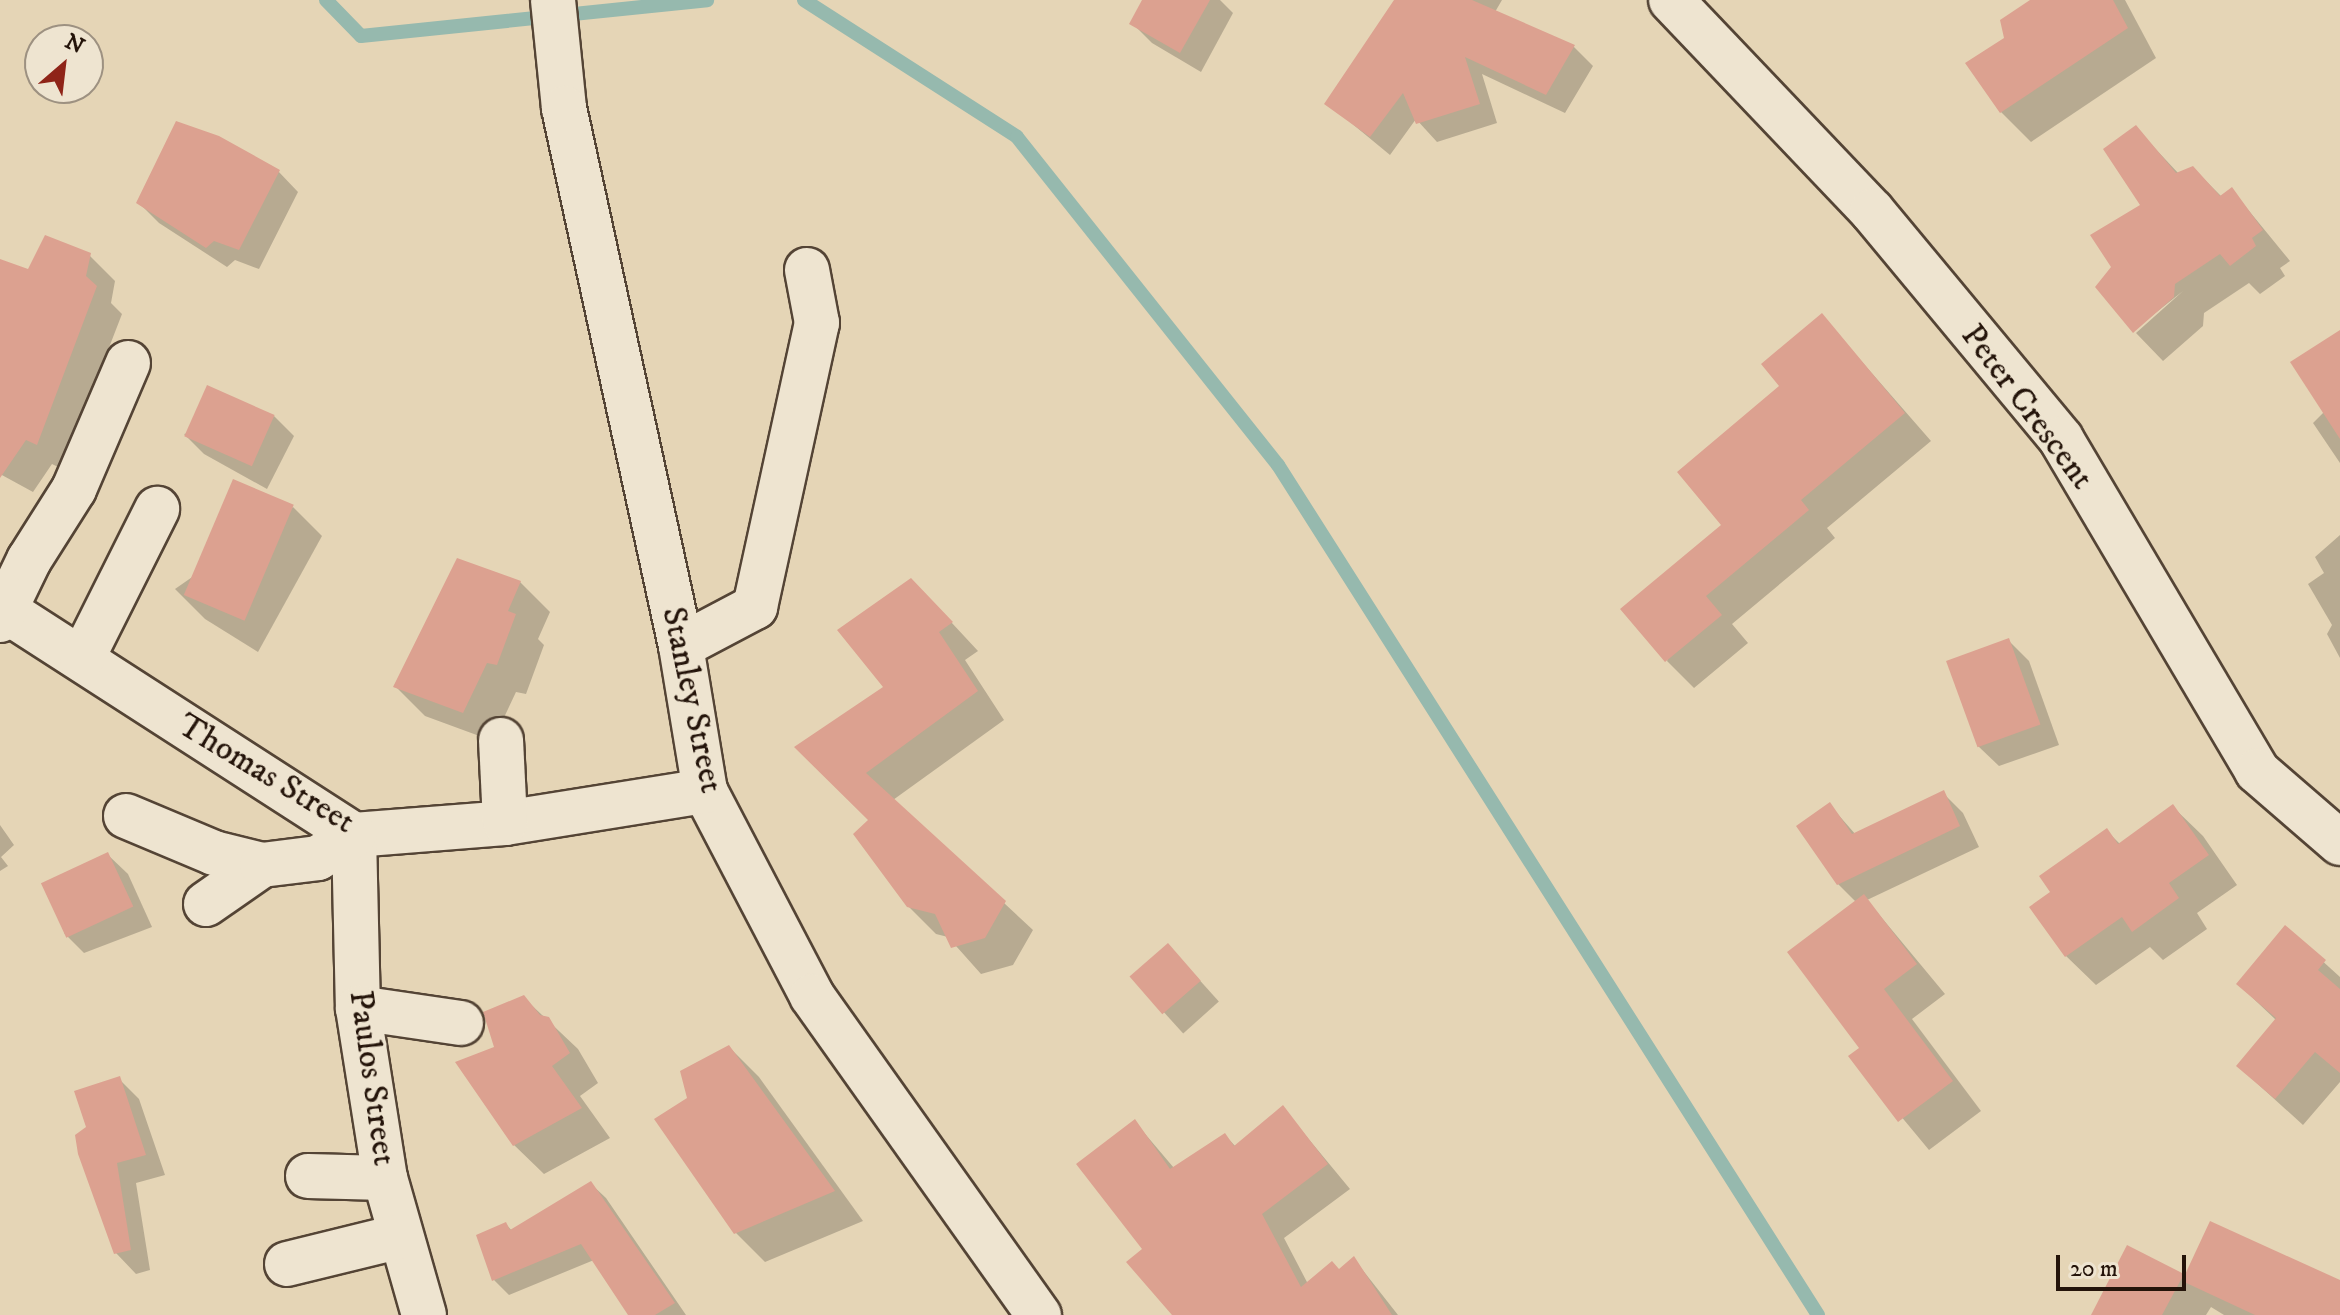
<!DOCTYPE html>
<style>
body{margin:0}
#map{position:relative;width:2340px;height:1315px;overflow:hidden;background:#e5d5b6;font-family:"IM FELL DW Pica",serif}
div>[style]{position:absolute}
.shadow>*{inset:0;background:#0003;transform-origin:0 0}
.stream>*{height:14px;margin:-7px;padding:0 7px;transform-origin:7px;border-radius:7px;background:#96b9ae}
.building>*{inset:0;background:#dca190;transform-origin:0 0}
.roads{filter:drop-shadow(2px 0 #544435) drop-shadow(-2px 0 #544435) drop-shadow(0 2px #544435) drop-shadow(0 -2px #544435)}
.minor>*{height:44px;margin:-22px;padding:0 22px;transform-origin:22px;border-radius:22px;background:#eee4d0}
span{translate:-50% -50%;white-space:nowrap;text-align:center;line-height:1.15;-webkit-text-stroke:6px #eee4d0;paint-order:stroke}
.street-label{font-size:34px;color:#24140a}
.north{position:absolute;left:24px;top:24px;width:80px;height:80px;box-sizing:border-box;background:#eee4d0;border:2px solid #9d9181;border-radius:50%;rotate:28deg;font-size:22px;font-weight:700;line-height:32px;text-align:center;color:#24140a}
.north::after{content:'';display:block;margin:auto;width:28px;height:36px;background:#8f2418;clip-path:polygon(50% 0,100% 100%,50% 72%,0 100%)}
.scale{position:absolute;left:2056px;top:1255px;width:130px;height:36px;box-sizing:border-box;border:4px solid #24140a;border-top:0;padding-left:10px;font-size:24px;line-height:28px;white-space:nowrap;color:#24140a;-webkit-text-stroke:6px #eee4d0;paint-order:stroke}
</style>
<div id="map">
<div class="shadow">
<i style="clip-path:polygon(1144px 0,1220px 0,1233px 13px,1201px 72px,1152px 43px,1132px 23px)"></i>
<i style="clip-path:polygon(1400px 0,1502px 0,1495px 12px,1574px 47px,1593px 66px,1565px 113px,1482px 74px,1497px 123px,1437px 142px,1416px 119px,1390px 155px,1327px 103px)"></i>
<i style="clip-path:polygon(2034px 0,2125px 0,2156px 58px,2031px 142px,2001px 112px,2006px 39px)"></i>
<i style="clip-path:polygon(2136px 128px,2179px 174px,2193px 168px,2222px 197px,2232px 190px,2290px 261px,2280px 268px,2285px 276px,2260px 294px,2249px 283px,2204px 313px,2203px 326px,2163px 361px,2136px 333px,2183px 291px,2134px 330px,2114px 267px,2142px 206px)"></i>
<i style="clip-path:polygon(278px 171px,298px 192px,259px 269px,235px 260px,227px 267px,159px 223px,139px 203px)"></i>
<i style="clip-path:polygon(89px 255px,115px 281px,111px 303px,122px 314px,62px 469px,52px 464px,33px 492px,0 474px,0 261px,29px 272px)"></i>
<i style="clip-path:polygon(1822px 316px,1931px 441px,1827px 528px,1835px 538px,1732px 624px,1748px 643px,1694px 688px,1667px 661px,1782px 386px)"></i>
<i style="clip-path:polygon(2340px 343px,2340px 463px,2313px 423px,2325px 411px)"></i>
<i style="clip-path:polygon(274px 416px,294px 436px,267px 489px,204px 454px,184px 434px)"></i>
<i style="clip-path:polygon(293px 507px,322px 536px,258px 652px,205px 619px,175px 589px)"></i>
<i style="clip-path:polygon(2340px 535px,2340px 658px,2327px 634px,2332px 625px,2308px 584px,2324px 573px,2315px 557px)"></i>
<i style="clip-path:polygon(520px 582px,550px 612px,538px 639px,544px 645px,526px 694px,516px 692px,493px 741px,425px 716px,396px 687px)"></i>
<i style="clip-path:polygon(938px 608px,978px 651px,965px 660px,1004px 720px,893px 800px,1033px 930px,1013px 965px,981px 974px,948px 937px,936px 934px,908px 906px,871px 820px,797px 747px,886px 688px)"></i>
<i style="clip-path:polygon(2009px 641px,2029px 661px,2059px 745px,1999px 766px,1978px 746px)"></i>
<i style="clip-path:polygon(1943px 793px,1963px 813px,1979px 847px,1867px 900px,1945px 994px,1912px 1019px,1981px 1111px,1929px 1150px,1851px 1056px,1862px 1048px,1856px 902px,1838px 884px,1829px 804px,1856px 835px)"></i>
<i style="clip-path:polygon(2173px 807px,2203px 836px,2237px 885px,2197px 913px,2207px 929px,2163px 960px,2150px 947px,2096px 985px,2066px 956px,2053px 892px,2107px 831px,2120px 844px)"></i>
<i style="clip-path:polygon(0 825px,14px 845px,1px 857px,8px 866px,0 871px)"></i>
<i style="clip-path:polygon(107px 854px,128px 874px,152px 927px,84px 953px,64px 933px)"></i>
<i style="clip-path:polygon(2286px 928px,2340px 977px,2340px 1082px,2303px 1125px,2238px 1066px,2276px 1020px,2238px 984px)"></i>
<i style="left:1168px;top:945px;width:76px;height:48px;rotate:48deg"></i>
<i style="clip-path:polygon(523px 997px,578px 1049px,598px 1083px,580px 1096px,610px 1138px,544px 1174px,514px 1145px,496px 1048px)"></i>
<i style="clip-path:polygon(729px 1047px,759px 1077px,863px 1221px,765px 1262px,735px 1232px,689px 1099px)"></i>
<i style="clip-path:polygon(119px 1079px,139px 1099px,165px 1175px,136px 1183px,150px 1270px,136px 1274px,116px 1253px,88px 1128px)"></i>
<i style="clip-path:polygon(1283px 1108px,1350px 1189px,1284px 1238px,1308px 1284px,1340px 1271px,1354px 1259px,1398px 1315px,1177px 1315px,1145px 1250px,1135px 1122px,1174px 1168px,1225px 1135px,1236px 1147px)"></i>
<i style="clip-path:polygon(590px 1183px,606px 1198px,686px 1315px,630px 1315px,594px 1260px,509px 1295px,494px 1280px,506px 1224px,512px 1231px)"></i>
<i style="clip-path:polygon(2182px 1275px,2340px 1282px,2340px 1315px,2224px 1315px,2211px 1307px,2206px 1315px,2094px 1315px)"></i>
</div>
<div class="stream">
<i style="left:326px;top:0;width:50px;rotate:45.8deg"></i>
<i style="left:361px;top:36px;width:348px;rotate:-5.9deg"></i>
<i style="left:804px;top:0;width:253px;rotate:32.7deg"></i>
<i style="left:1017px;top:137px;width:419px;rotate:51.5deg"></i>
<i style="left:1278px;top:465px;width:1007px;rotate:57.57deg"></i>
</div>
<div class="building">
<i style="clip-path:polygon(1142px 0,1210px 0,1180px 53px,1129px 24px)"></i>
<i style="clip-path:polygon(1394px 0,1472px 0,1575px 45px,1546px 95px,1465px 57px,1480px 104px,1416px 124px,1403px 93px,1370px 137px,1324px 104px)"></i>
<i style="clip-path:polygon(2030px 0,2113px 0,2128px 28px,2000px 113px,1965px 63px,2004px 38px,2000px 20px)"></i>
<i style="clip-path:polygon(176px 121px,219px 136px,280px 170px,239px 250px,214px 241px,206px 248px,136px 203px)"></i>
<i style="clip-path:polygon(2136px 125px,2176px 173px,2193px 166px,2220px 196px,2232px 187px,2263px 230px,2252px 238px,2256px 246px,2230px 266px,2220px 254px,2175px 284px,2174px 297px,2133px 333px,2095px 287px,2111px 267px,2090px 235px,2140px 205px,2103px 149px)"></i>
<i style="clip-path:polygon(45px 235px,91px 253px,86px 276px,97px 286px,37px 445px,26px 440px,0 478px,0 259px,28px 269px)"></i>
<i style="clip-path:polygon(1822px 313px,1905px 413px,1801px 500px,1809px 510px,1706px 596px,1722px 615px,1665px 662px,1620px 609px,1721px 525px,1677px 472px,1779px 386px,1761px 364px)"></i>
<i style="clip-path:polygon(2340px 330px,2340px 439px,2290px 362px)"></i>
<i style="left:207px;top:385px;width:74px;height:56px;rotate:24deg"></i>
<i style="left:233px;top:479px;width:66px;height:126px;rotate:23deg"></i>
<i style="clip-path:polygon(457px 558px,521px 581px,508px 611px,516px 614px,497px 665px,487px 663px,463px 713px,393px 687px)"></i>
<i style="clip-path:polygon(911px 578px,953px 622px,939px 632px,978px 691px,866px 773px,1006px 901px,985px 938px,951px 948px,935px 914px,907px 907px,853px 834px,868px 820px,794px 747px,883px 687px,837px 630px)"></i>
<i style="left:2009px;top:638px;width:92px;height:67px;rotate:70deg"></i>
<i style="clip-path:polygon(1944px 790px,1960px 826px,1837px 885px,1796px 826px,1830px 802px,1852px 834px)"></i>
<i style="clip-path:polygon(2173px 804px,2209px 855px,2169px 883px,2179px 898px,2132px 932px,2122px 917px,2065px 957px,2029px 907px,2050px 892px,2039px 876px,2107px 828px,2118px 844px)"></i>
<i style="left:108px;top:852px;width:60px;height:74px;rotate:65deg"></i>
<i style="clip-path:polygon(1864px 894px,1917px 964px,1884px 989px,1953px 1081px,1898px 1122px,1848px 1056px,1859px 1048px,1787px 952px)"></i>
<i style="clip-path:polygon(2285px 925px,2326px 960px,2318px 970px,2340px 989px,2340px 1073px,2315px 1052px,2275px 1099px,2236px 1066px,2276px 1018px,2236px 984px)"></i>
<i style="left:1168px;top:943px;width:50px;height:51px;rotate:49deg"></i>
<i style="clip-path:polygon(524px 995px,540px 1015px,549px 1017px,570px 1053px,552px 1066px,582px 1108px,513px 1146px,455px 1062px,494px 1047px,483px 1012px)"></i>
<i style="clip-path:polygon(729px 1045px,835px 1191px,734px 1234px,654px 1119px,687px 1098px,680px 1071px)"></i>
<i style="clip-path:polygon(120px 1076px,146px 1155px,117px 1163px,131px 1250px,114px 1254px,78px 1154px,75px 1135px,86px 1127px,74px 1091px)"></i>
<i style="clip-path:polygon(1283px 1105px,1328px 1164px,1262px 1214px,1301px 1287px,1332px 1261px,1339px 1269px,1354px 1256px,1392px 1315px,1172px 1315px,1126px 1262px,1142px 1249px,1076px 1164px,1135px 1119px,1170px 1169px,1225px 1133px,1234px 1146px)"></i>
<i style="clip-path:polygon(591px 1181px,675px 1303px,655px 1315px,628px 1315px,581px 1244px,492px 1281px,476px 1235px,506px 1222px,510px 1230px)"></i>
<i style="clip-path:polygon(2210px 1221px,2340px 1280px,2340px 1315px,2255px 1315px,2182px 1281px)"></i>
<i style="clip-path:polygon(2127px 1245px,2184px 1274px,2162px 1315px,2091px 1315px)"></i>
</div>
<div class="roads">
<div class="minor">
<i style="left:553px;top:0;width:109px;rotate:84.2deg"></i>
<i style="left:564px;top:108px;width:551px;rotate:77.73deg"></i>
<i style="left:681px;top:646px;width:147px;rotate:80.6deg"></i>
<i style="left:705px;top:791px;width:231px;rotate:62.4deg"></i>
<i style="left:812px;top:996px;width:392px;rotate:54.6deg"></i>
<i style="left:1671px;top:0;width:291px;rotate:46.4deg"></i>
<i style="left:1872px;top:211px;width:296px;rotate:50.3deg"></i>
<i style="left:2061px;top:439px;width:386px;rotate:59.4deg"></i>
<i style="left:2257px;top:771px;width:110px;rotate:40.9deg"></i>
<i style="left:0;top:607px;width:421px;rotate:32.8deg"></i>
<i style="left:354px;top:835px;width:151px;rotate:-4.5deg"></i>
<i style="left:505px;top:823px;width:203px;rotate:-9.1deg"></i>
<i style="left:0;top:620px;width:67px;rotate:-64.2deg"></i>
<i style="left:29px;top:560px;width:84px;rotate:-57.6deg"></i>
<i style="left:74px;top:489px;width:137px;rotate:-66.8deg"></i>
<i style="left:681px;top:646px;width:84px;rotate:-27.8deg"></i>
<i style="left:755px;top:607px;width:291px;rotate:-77.7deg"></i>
<i style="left:817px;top:323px;width:54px;rotate:-100.7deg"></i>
<i style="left:82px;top:659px;width:168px;rotate:-63.4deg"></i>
<i style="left:501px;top:740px;width:83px;rotate:87.2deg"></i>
<i style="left:126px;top:816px;width:95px;rotate:22.8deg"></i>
<i style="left:214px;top:853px;width:49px;rotate:14deg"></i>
<i style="left:354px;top:835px;width:173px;rotate:88.7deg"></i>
<i style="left:358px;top:1008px;width:172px;rotate:81deg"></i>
<i style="left:385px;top:1178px;width:142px;rotate:74.1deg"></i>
<i style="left:206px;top:904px;width:68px;rotate:-34.9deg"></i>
<i style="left:262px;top:865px;width:56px;rotate:-7.1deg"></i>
<i style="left:318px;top:858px;width:43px;rotate:-32.6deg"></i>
<i style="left:358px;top:1008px;width:104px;rotate:8.3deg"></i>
<i style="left:308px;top:1176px;width:77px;rotate:1.5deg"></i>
<i style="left:287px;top:1264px;width:117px;rotate:-13.8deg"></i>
</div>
</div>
<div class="street-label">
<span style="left:2027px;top:407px;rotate:53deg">Peter Crescent</span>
<span style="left:692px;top:700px;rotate:78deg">Stanley Street</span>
<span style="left:266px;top:774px;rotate:31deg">Thomas Street</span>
<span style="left:372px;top:1078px;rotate:82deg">Paulos Street</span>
</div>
<div class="north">N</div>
<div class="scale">20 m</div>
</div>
